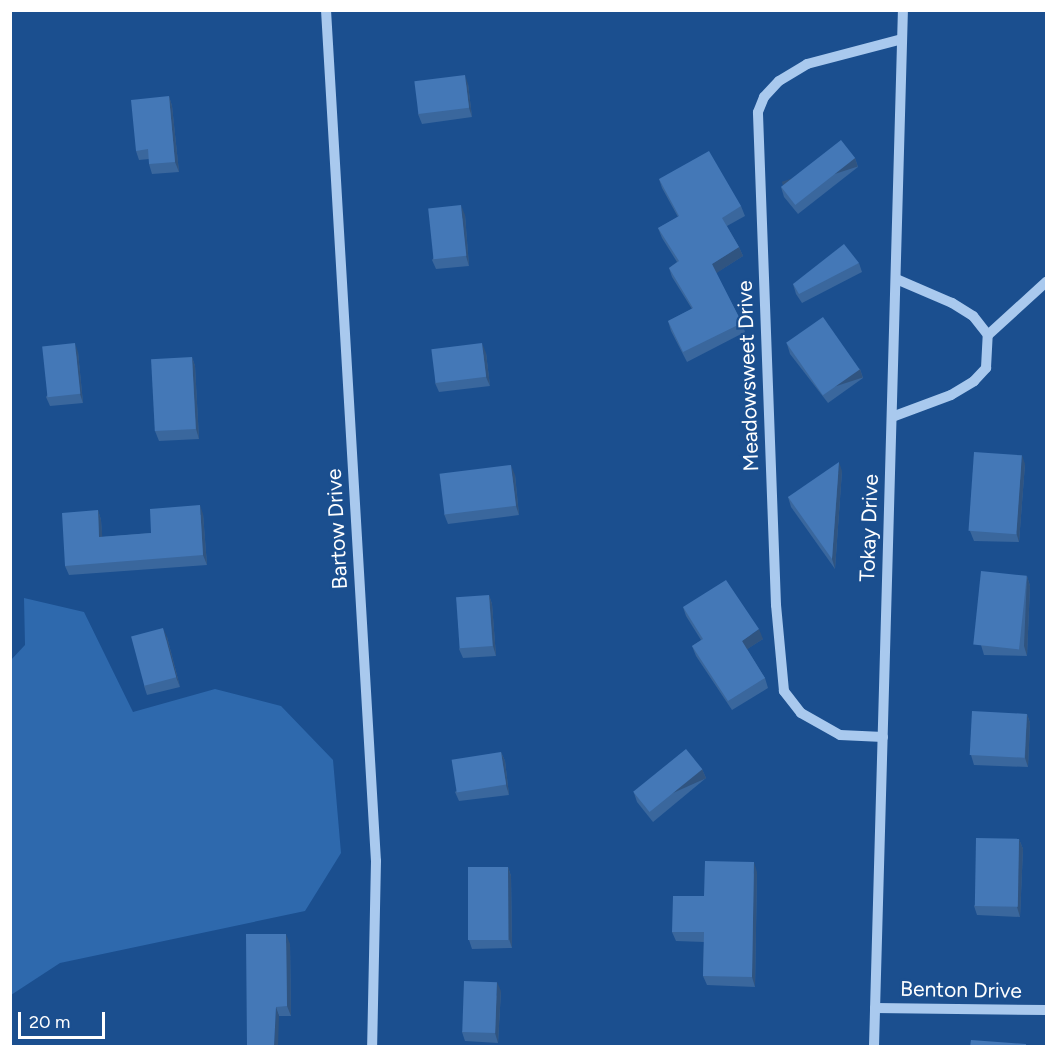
<!DOCTYPE html>
<style>
body{margin:0}
#map{position:relative;width:1057px;height:1057px;overflow:hidden;background:#1b4f8f;font-family:Figtree,sans-serif}
div>[style]{position:absolute}
.green>*{inset:0;background:#2e69ad}
.minor>*{height:10px;margin:-5px;padding:0 5px;transform-origin:5px;border-radius:5px;background:#a9c9ee}
.wall>*{inset:0;background:#3a679d}
.shaded-wall>*{inset:0;background:#305480;transform-origin:0 0}
.building>*{inset:0;background:#4478b7;transform-origin:0 0}
span{translate:-50% -50%;white-space:nowrap;text-align:center;line-height:1.15;-webkit-text-stroke:4.5px #1b4f8f;paint-order:stroke}
.street-label{font-size:21px;color:#fff}
.frame{position:absolute;inset:0;border:12px solid #fff;pointer-events:none}
.scale{position:absolute;left:18px;top:1012px;width:87px;height:27px;box-sizing:border-box;border:3px solid #fff;border-top:0;padding-left:8px;font-size:18px;line-height:21px;white-space:nowrap;color:#fff;-webkit-text-stroke:4px #1b4f8f;paint-order:stroke}
</style>
<div id="map">
<div class="green">
<i style="clip-path:polygon(24px 598px,84px 612px,133px 712px,215px 689px,281px 706px,333px 760px,341px 853px,305px 911px,60px 963px,11px 995px,10px 661px,25px 645px)"></i>
</div>
<div class="minor">
<i style="left:326px;top:10px;width:852px;rotate:86.64deg"></i>
<i style="left:376px;top:861px;width:185px;rotate:91.2deg"></i>
<i style="left:988px;top:335px;width:79px;rotate:-42.4deg"></i>
<i style="left:892px;top:417px;width:63px;rotate:-20.4deg"></i>
<i style="left:951px;top:395px;width:27px;rotate:-31deg"></i>
<i style="left:974px;top:381px;width:18px;rotate:-47deg"></i>
<i style="left:986px;top:368px;width:33px;rotate:-87deg"></i>
<i style="left:988px;top:335px;width:24px;rotate:-128deg"></i>
<i style="left:973px;top:316px;width:25px;rotate:-148deg"></i>
<i style="left:952px;top:303px;width:61px;rotate:-156.8deg"></i>
<i style="left:883px;top:737px;width:43px;rotate:-177.3deg"></i>
<i style="left:840px;top:735px;width:45px;rotate:-150.6deg"></i>
<i style="left:801px;top:713px;width:28px;rotate:-128deg"></i>
<i style="left:784px;top:691px;width:86px;rotate:-95.3deg"></i>
<i style="left:776px;top:605px;width:493px;rotate:-92.1deg"></i>
<i style="left:758px;top:112px;width:16px;rotate:-68deg"></i>
<i style="left:764px;top:97px;width:22px;rotate:-47deg"></i>
<i style="left:779px;top:81px;width:33px;rotate:-31deg"></i>
<i style="left:807px;top:64px;width:98px;rotate:-14.7deg"></i>
<i style="left:875px;top:1008px;width:171px;rotate:0.7deg"></i>
<i style="left:874px;top:1046px;width:1036px;rotate:-88.4deg"></i>
</div>
<div class="wall">
<i style="clip-path:polygon(468px 84px,472px 117px,422px 124px,418px 114px)"></i>
<i style="clip-path:polygon(169px 96px,172px 106px,179px 172px,152px 174px,149px 164px,149px 159px,139px 160px,136px 151px)"></i>
<i style="clip-path:polygon(855px 158px,858px 167px,798px 214px,784px 197px,781px 187px)"></i>
<i style="clip-path:polygon(659px 179px,741px 206px,745px 216px,727px 226px,739px 247px,743px 256px,716px 273px,742px 323px,745px 332px,687px 362px,671px 331px,668px 321px,692px 309px,672px 277px,669px 268px,677px 262px,662px 238px,658px 228px,678px 217px,662px 188px)"></i>
<i style="clip-path:polygon(465px 215px,469px 266px,436px 269px,432px 260px)"></i>
<i style="clip-path:polygon(859px 263px,862px 272px,802px 303px,796px 294px,793px 284px)"></i>
<i style="clip-path:polygon(787px 344px,860px 369px,863px 378px,828px 403px,790px 354px)"></i>
<i style="clip-path:polygon(78px 352px,83px 403px,50px 406px,46px 397px)"></i>
<i style="clip-path:polygon(486px 353px,490px 386px,439px 392px,435px 383px)"></i>
<i style="clip-path:polygon(192px 357px,195px 366px,199px 439px,159px 441px,155px 431px)"></i>
<i style="clip-path:polygon(1025px 464px,1019px 542px,974px 541px,970px 531px)"></i>
<i style="clip-path:polygon(842px 471px,835px 569px,791px 507px,788px 497px)"></i>
<i style="clip-path:polygon(515px 475px,519px 515px,448px 524px,444px 514px)"></i>
<i style="clip-path:polygon(98px 510px,101px 520px,102px 537px,151px 533px,203px 514px,207px 565px,69px 575px,65px 566px)"></i>
<i style="clip-path:polygon(1027px 576px,1030px 586px,1027px 656px,984px 655px,981px 645px)"></i>
<i style="clip-path:polygon(489px 595px,492px 604px,496px 656px,463px 658px,459px 649px)"></i>
<i style="clip-path:polygon(683px 607px,763px 639px,747px 649px,765px 678px,768px 688px,732px 710px,696px 656px,692px 646px,701px 640px,686px 616px)"></i>
<i style="clip-path:polygon(167px 637px,180px 687px,147px 695px,144px 686px)"></i>
<i style="clip-path:polygon(1027px 714px,1030px 723px,1028px 767px,974px 765px,971px 755px)"></i>
<i style="clip-path:polygon(501px 752px,505px 761px,509px 795px,459px 801px,455px 792px)"></i>
<i style="clip-path:polygon(702px 769px,706px 778px,653px 822px,637px 802px,634px 793px)"></i>
<i style="clip-path:polygon(1019px 839px,1023px 849px,1020px 917px,977px 915px,974px 906px)"></i>
<i style="clip-path:polygon(508px 867px,511px 876px,512px 948px,472px 949px,469px 940px)"></i>
<i style="clip-path:polygon(757px 872px,755px 987px,707px 985px,703px 976px,704px 942px,676px 941px,672px 932px,704px 896px)"></i>
<i style="clip-path:polygon(246px 934px,290px 944px,291px 1016px,279px 1016px)"></i>
<i style="clip-path:polygon(501px 991px,498px 1043px,465px 1041px,462px 1032px)"></i>
</div>
<div class="shaded-wall">
<i style="clip-path:polygon(465px 75px,468px 84px,472px 117px,469px 108px)"></i>
<i style="clip-path:polygon(169px 96px,172px 106px,179px 172px,175px 162px)"></i>
<i style="left:855px;top:158px;width:9px;height:77px;rotate:72deg"></i>
<i style="clip-path:polygon(461px 205px,465px 215px,469px 266px,466px 256px)"></i>
<i style="clip-path:polygon(739px 247px,743px 256px,715px 274px,712px 264px)"></i>
<i style="clip-path:polygon(75px 343px,78px 352px,83px 403px,80px 394px)"></i>
<i style="clip-path:polygon(482px 343px,486px 353px,490px 386px,486px 377px)"></i>
<i style="clip-path:polygon(192px 357px,195px 366px,199px 439px,196px 429px)"></i>
<i style="left:860px;top:369px;width:9px;height:43px;rotate:72deg"></i>
<i style="clip-path:polygon(1022px 455px,1025px 464px,1019px 542px,1016px 532px)"></i>
<i style="clip-path:polygon(839px 462px,842px 471px,835px 569px,832px 559px)"></i>
<i style="clip-path:polygon(511px 465px,515px 475px,519px 515px,516px 506px)"></i>
<i style="clip-path:polygon(200px 505px,203px 514px,207px 565px,203px 555px)"></i>
<i style="clip-path:polygon(98px 510px,101px 520px,103px 546px,99px 537px)"></i>
<i style="clip-path:polygon(1027px 576px,1030px 586px,1027px 656px,1024px 646px)"></i>
<i style="clip-path:polygon(489px 595px,492px 604px,496px 656px,493px 646px)"></i>
<i style="clip-path:polygon(163px 628px,167px 637px,180px 687px,176px 677px)"></i>
<i style="clip-path:polygon(759px 629px,763px 639px,746px 650px,742px 641px)"></i>
<i style="clip-path:polygon(1027px 714px,1030px 723px,1028px 767px,1025px 758px)"></i>
<i style="clip-path:polygon(501px 752px,505px 761px,509px 795px,506px 785px)"></i>
<i style="left:702px;top:769px;width:10px;height:67px;rotate:66deg"></i>
<i style="clip-path:polygon(1019px 839px,1023px 849px,1020px 917px,1017px 907px)"></i>
<i style="clip-path:polygon(754px 862px,757px 872px,755px 987px,752px 977px)"></i>
<i style="clip-path:polygon(508px 867px,511px 876px,512px 948px,509px 939px)"></i>
<i style="clip-path:polygon(286px 934px,290px 944px,291px 1016px,287px 1006px)"></i>
<i style="clip-path:polygon(497px 982px,501px 991px,498px 1043px,495px 1033px)"></i>
<i style="clip-path:polygon(276px 1007px,279px 1016px,278px 1047px,274px 1047px)"></i>
</div>
<div class="building">
<i style="left:465px;top:75px;width:33px;height:51px;rotate:83deg"></i>
<i style="clip-path:polygon(169px 96px,175px 162px,149px 164px,148px 149px,136px 151px,131px 100px)"></i>
<i style="left:841px;top:140px;width:23px;height:76px;rotate:52deg"></i>
<i style="clip-path:polygon(709px 151px,741px 206px,722px 218px,739px 247px,712px 264px,742px 323px,683px 352px,668px 321px,693px 308px,669px 268px,679px 261px,658px 228px,679px 216px,659px 179px)"></i>
<i style="left:461px;top:205px;width:51px;height:33px;rotate:84deg"></i>
<i style="clip-path:polygon(844px 244px,859px 263px,799px 294px,793px 284px)"></i>
<i style="left:823px;top:317px;width:64px;height:45px;rotate:55deg"></i>
<i style="left:75px;top:343px;width:51px;height:33px;rotate:84deg"></i>
<i style="left:482px;top:343px;width:34px;height:51px;rotate:83deg"></i>
<i style="left:192px;top:357px;width:72px;height:41px;rotate:87deg"></i>
<i style="left:974px;top:452px;width:48px;height:79px;rotate:4deg"></i>
<i style="clip-path:polygon(839px 462px,832px 559px,788px 497px)"></i>
<i style="left:511px;top:465px;width:41px;height:72px;rotate:83deg"></i>
<i style="clip-path:polygon(200px 505px,203px 555px,65px 566px,62px 513px,98px 510px,99px 537px,151px 533px,150px 509px)"></i>
<i style="left:981px;top:571px;width:46px;height:74px;rotate:6deg"></i>
<i style="clip-path:polygon(726px 580px,759px 629px,742px 641px,765px 678px,728px 701px,692px 646px,703px 639px,683px 607px)"></i>
<i style="left:489px;top:595px;width:51px;height:33px;rotate:86deg"></i>
<i style="left:163px;top:628px;width:51px;height:33px;rotate:75deg"></i>
<i style="left:972px;top:711px;width:55px;height:44px;rotate:3deg"></i>
<i style="left:686px;top:749px;width:26px;height:68px;rotate:51deg"></i>
<i style="left:501px;top:752px;width:33px;height:50px;rotate:81deg"></i>
<i style="left:976px;top:838px;width:43px;height:68px;rotate:1deg"></i>
<i style="clip-path:polygon(705px 861px,754px 862px,752px 977px,703px 976px,704px 932px,672px 932px,673px 896px,704px 896px)"></i>
<i style="left:468px;top:867px;width:40px;height:73px"></i>
<i style="clip-path:polygon(246px 934px,286px 934px,287px 1006px,276px 1007px,274px 1047px,247px 1047px)"></i>
<i style="left:464px;top:981px;width:33px;height:51px;rotate:2deg"></i>
<i style="clip-path:polygon(971px 1040px,1026px 1044px,1026px 1047px,970px 1047px)"></i>
</div>
<div class="street-label">
<span style="left:748px;top:376px;rotate:-92deg">Meadowsweet Drive</span>
<span style="left:869px;top:528px;rotate:-88deg">Tokay Drive</span>
<span style="left:337px;top:529px;rotate:-93deg">Bartow Drive</span>
<span style="left:961px;top:990px;rotate:1deg">Benton Drive</span>
</div>
<div class="frame"></div>
<div class="scale">20 m</div>
</div>
